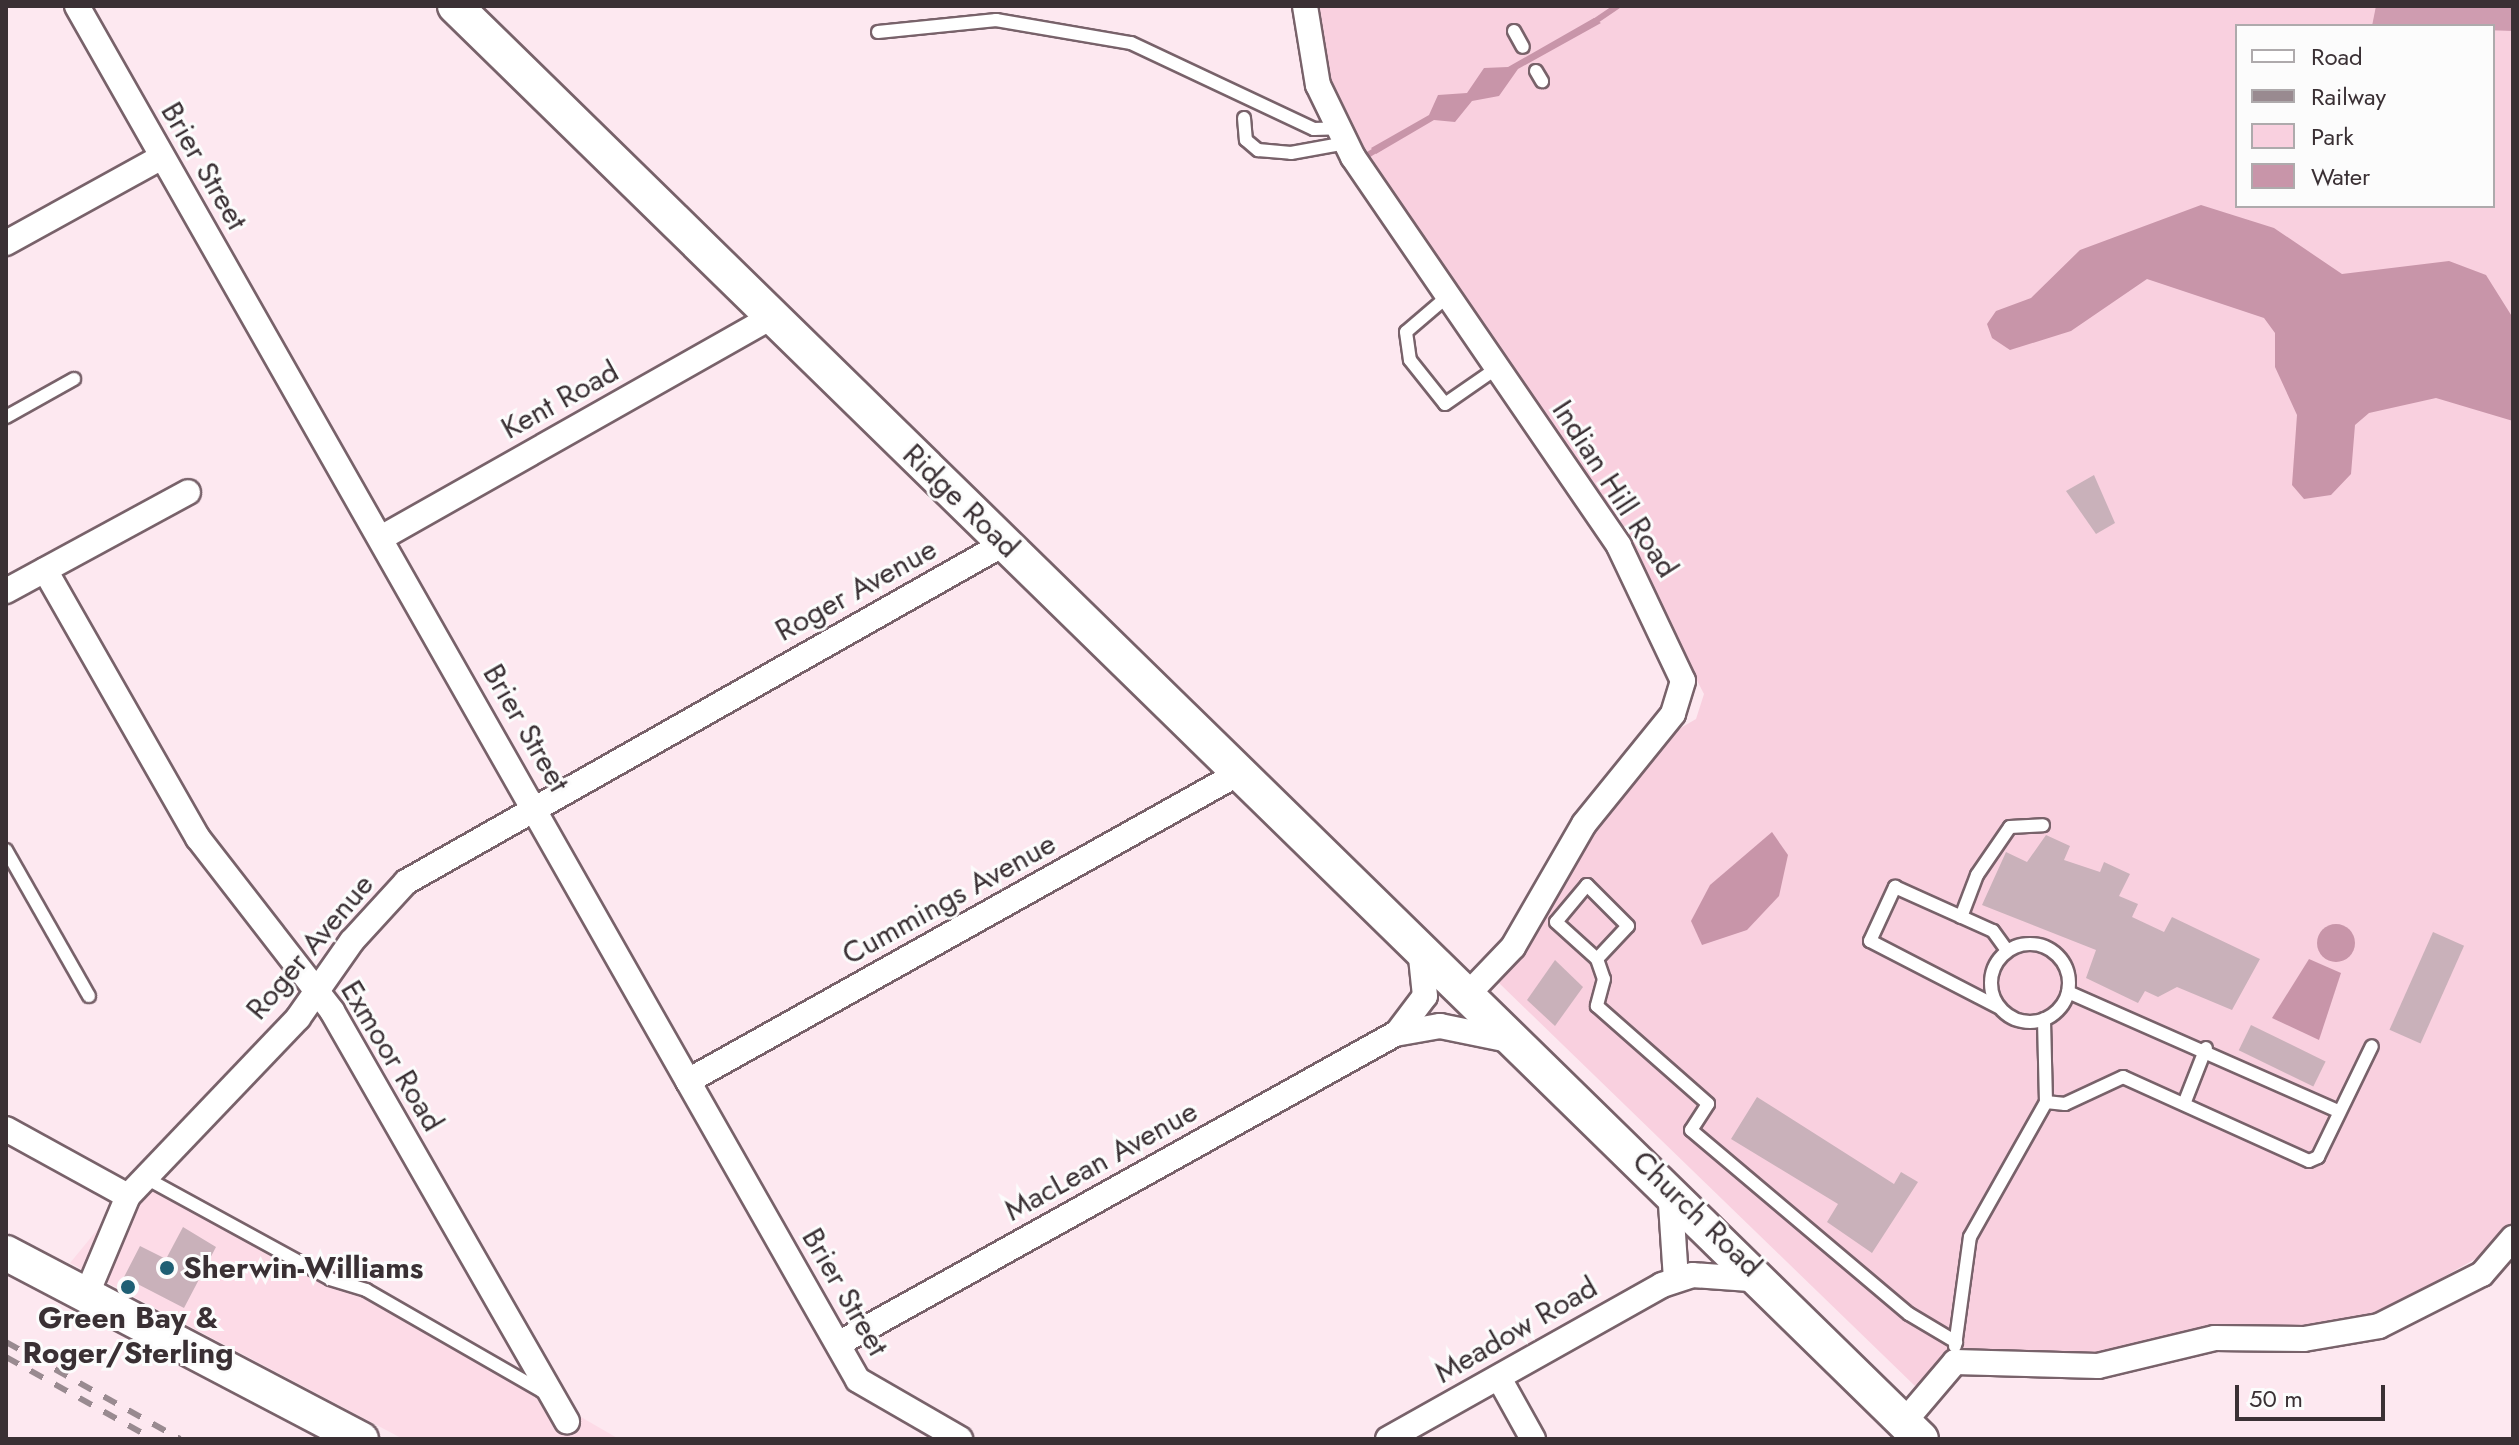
<!DOCTYPE html>
<style>
body{margin:0}
#map{position:relative;width:2519px;height:1445px;overflow:hidden;background:#fde8f0;font-family:Jost,sans-serif}
div>[style]{position:absolute}
.built>*{inset:0;background:#fddbe7}
.green>*{inset:0;background:#f9d0df}
.forest>*{inset:0;background:#cf9cb0}
.water>*{inset:0;background:#c895a9}
.round{border-radius:50%}
.stream>*{height:6px;margin:-3px;padding:0 3px;transform-origin:3px;border-radius:3px;background:#c895a9}
.building>*{inset:0;background:#c9b1ba;transform-origin:0 0}
.roads{filter:drop-shadow(2px 0 #78626a) drop-shadow(-2px 0 #78626a) drop-shadow(0 2px #78626a) drop-shadow(0 -2px #78626a)}
.lane>*{height:12px;margin:-6px;padding:0 6px;transform-origin:6px;border-radius:6px;background:#fff}
.lane>.ring{margin:-6px;padding:0;box-sizing:content-box;background:none;border:12px solid #fff;border-radius:50%}
.street>*{height:24px;margin:-12px;padding:0 12px;transform-origin:12px;border-radius:12px;background:#fff}
.secondary>*{height:34px;margin:-17px;padding:0 17px;transform-origin:17px;border-radius:17px;background:#fff}
.rail>*{height:6px;margin-top:-3px;transform-origin:0;background:repeating-linear-gradient(90deg,#998a90 0 14px,transparent 0 28px)}
.dots>*{width:22px;height:22px;translate:-50% -50%;box-sizing:border-box;border:4px solid #fcfcfc;border-radius:50%}
span{translate:-50% -50%;white-space:nowrap;text-align:center;line-height:1.15;-webkit-text-stroke:6px #fcfcfc;paint-order:stroke}
.street-label{font-size:30px;color:#3a3034}
.poi-label{font-size:30px;color:#3a3034;font-weight:700}
.left{translate:0 -50%;text-align:left}
.frame{position:absolute;inset:0;border:8px solid #3a3034;pointer-events:none}
.legend{position:absolute;left:2235px;top:24px;width:260px;height:184px;box-sizing:border-box;background:#fcfcfc;border:2px solid #aeaaac;margin:0;padding:10px 14px;list-style:none;font-size:24px;color:#3a3034}
.legend li{display:flex;align-items:center;gap:16px;height:40px}
.legend b{width:40px;border:2px solid #aeaaac}
.scale{position:absolute;left:2235px;top:1385px;width:150px;height:36px;box-sizing:border-box;border:4px solid #3a3034;border-top:0;padding-left:10px;font-size:24px;line-height:28px;white-space:nowrap;color:#3a3034;-webkit-text-stroke:6px #fcfcfc;paint-order:stroke}
</style>
<div id="map">
<div class="built">
<i style="clip-path:polygon(139px 1179px,522px 1383px,619px 1439px,403px 1439px,70px 1263px)"></i>
</div>
<div class="green">
<i style="clip-path:polygon(evenodd,1314px 6px,2513px 6px,2513px 1223px,2484px 1254px,2378px 1314px,2346px 1322px,2093px 1356px,1962px 1351px,1915px 1386px,1498px 982px,1525px 950px,1621px 785px,1665px 737px,1696px 719px,1704px 694px,1608px 510px,1353px 137px,1319px 49px,1314px 6px,2237px 26px,2493px 26px,2493px 206px,2237px 206px,2237px 26px)"></i>
</div>
<div class="forest">
<i style="clip-path:polygon(2376px 6px,2513px 6px,2513px 31px,2372px 26px)"></i>
</div>
<div class="water">
<i style="clip-path:polygon(1594px 18px,1601px 23px,1518px 69px,1499px 96px,1472px 101px,1455px 122px,1434px 120px,1376px 154px,1371px 148px,1429px 115px,1438px 95px,1467px 93px,1484px 68px,1508px 67px)"></i>
<i style="clip-path:polygon(2201px 205px,2274px 228px,2342px 274px,2449px 261px,2486px 275px,2513px 318px,2513px 421px,2436px 398px,2369px 413px,2355px 425px,2351px 474px,2331px 495px,2304px 499px,2292px 485px,2297px 415px,2275px 367px,2275px 333px,2264px 318px,2147px 279px,2071px 331px,2010px 350px,1992px 338px,1987px 324px,1996px 311px,2031px 298px,2080px 250px)"></i>
<i style="clip-path:polygon(1772px 832px,1788px 855px,1779px 896px,1747px 930px,1702px 945px,1691px 921px,1710px 885px)"></i>
<i class="round" style="left:2317px;top:924px;width:38px;height:38px"></i>
<i style="clip-path:polygon(2309px 959px,2341px 973px,2319px 1040px,2272px 1018px)"></i>
</div>
<div class="stream">
<i style="left:1591px;top:24px;width:32px;rotate:-34deg"></i>
<i style="left:1366px;top:156px;width:17px;rotate:-31deg"></i>
</div>
<div class="building">
<i style="clip-path:polygon(2094px 475px,2115px 523px,2096px 534px,2066px 491px)"></i>
<i style="clip-path:polygon(2046px 835px,2070px 846px,2064px 860px,2100px 872px,2104px 862px,2130px 874px,2119px 896px,2138px 904px,2132px 917px,2164px 932px,2172px 917px,2260px 959px,2232px 1010px,2177px 987px,2158px 997px,2145px 991px,2138px 1003px,2086px 978px,2096px 950px,1982px 905px,2006px 852px,2027px 862px)"></i>
<i style="left:2433px;top:932px;width:34px;height:107px;rotate:24deg"></i>
<i style="clip-path:polygon(1555px 960px,1583px 987px,1555px 1026px,1527px 1000px)"></i>
<i style="left:2251px;top:1025px;width:83px;height:28px;rotate:26deg"></i>
<i style="clip-path:polygon(1757px 1097px,1894px 1184px,1901px 1172px,1918px 1182px,1872px 1253px,1827px 1222px,1838px 1204px,1731px 1139px)"></i>
<i style="clip-path:polygon(183px 1227px,216px 1247px,184px 1308px,124px 1277px,140px 1246px,166px 1259px)"></i>
</div>
<div class="roads">
<div class="lane">
<i style="left:1514px;top:31px;width:18px;rotate:61deg"></i>
<i style="left:878px;top:32px;width:119px;rotate:-5.8deg"></i>
<i style="left:996px;top:20px;width:137px;rotate:9.7deg"></i>
<i style="left:1131px;top:43px;width:202px;rotate:25.2deg"></i>
<i style="left:1314px;top:129px;width:24px;rotate:-2deg"></i>
<i style="left:1536px;top:71px;width:12px;rotate:59deg"></i>
<i style="left:1244px;top:118px;width:22px;rotate:85deg"></i>
<i style="left:1246px;top:140px;width:16px;rotate:40deg"></i>
<i style="left:1258px;top:150px;width:33px;rotate:5deg"></i>
<i style="left:1291px;top:153px;width:56px;rotate:-10.3deg"></i>
<i style="left:1448px;top:296px;width:55px;rotate:139.4deg"></i>
<i style="left:1406px;top:332px;width:28px;rotate:82deg"></i>
<i style="left:1410px;top:360px;width:56px;rotate:51.5deg"></i>
<i style="left:1445px;top:404px;width:63px;rotate:-34.7deg"></i>
<i style="left:6px;top:417px;width:78px;rotate:-29.2deg"></i>
<i style="left:6px;top:850px;width:168px;rotate:60.4deg"></i>
<i style="left:1961px;top:917px;width:45px;rotate:-69.1deg"></i>
<i style="left:1977px;top:875px;width:58px;rotate:-55.5deg"></i>
<i style="left:2010px;top:827px;width:33px;rotate:-3deg"></i>
<i class="ring" style="left:1991px;top:944px;width:66px;height:66px"></i>
<i style="left:1597px;top:959px;width:45px;rotate:-46.8deg"></i>
<i style="left:1628px;top:926px;width:58px;rotate:-135deg"></i>
<i style="left:1587px;top:885px;width:48px;rotate:130deg"></i>
<i style="left:1556px;top:922px;width:55px;rotate:42.1deg"></i>
<i style="left:1597px;top:959px;width:21px;rotate:71deg"></i>
<i style="left:1604px;top:979px;width:28px;rotate:105deg"></i>
<i style="left:1597px;top:1006px;width:148px;rotate:41.4deg"></i>
<i style="left:1708px;top:1104px;width:31px;rotate:123deg"></i>
<i style="left:1691px;top:1130px;width:285px;rotate:40.2deg"></i>
<i style="left:1909px;top:1314px;width:55px;rotate:30.8deg"></i>
<i style="left:2068px;top:992px;width:295px;rotate:23.8deg"></i>
<i style="left:1998px;top:1007px;width:144px;rotate:-152.7deg"></i>
<i style="left:1870px;top:941px;width:60px;rotate:-65.2deg"></i>
<i style="left:1895px;top:887px;width:107px;rotate:24.2deg"></i>
<i style="left:1993px;top:931px;width:24px;rotate:54deg"></i>
<i style="left:2046px;top:1102px;width:19px;rotate:6deg"></i>
<i style="left:2065px;top:1104px;width:64px;rotate:-25deg"></i>
<i style="left:2123px;top:1077px;width:204px;rotate:24.3deg"></i>
<i style="left:2309px;top:1161px;width:10px;rotate:-24deg"></i>
<i style="left:2318px;top:1157px;width:123px;rotate:-64.1deg"></i>
<i style="left:2184px;top:1104px;width:60px;rotate:-68.6deg"></i>
<i style="left:144px;top:1177px;width:212px;rotate:28.7deg"></i>
<i style="left:330px;top:1279px;width:38px;rotate:17deg"></i>
<i style="left:366px;top:1290px;width:207px;rotate:29.9deg"></i>
<i style="left:1955px;top:1346px;width:110px;rotate:-82.2deg"></i>
<i style="left:1970px;top:1237px;width:155px;rotate:-60.6deg"></i>
<i style="left:2046px;top:1102px;width:83px;rotate:-91.4deg"></i>
</div>
<div class="street">
<i style="left:77px;top:6px;width:1580px;rotate:60.39deg"></i>
<i style="left:858px;top:1380px;width:118px;rotate:30deg"></i>
<i style="left:1305px;top:6px;width:80px;rotate:80.7deg"></i>
<i style="left:1318px;top:85px;width:80px;rotate:64.1deg"></i>
<i style="left:1353px;top:157px;width:471px;rotate:55.6deg"></i>
<i style="left:1619px;top:546px;width:149px;rotate:64.6deg"></i>
<i style="left:1683px;top:681px;width:34px;rotate:107deg"></i>
<i style="left:1673px;top:714px;width:141px;rotate:129deg"></i>
<i style="left:1584px;top:824px;width:142px;rotate:120deg"></i>
<i style="left:1513px;top:947px;width:64px;rotate:133.7deg"></i>
<i style="left:6px;top:243px;width:178px;rotate:-28.9deg"></i>
<i style="left:381px;top:538px;width:448px;rotate:-29.5deg"></i>
<i style="left:45px;top:570px;width:309px;rotate:60.3deg"></i>
<i style="left:198px;top:838px;width:219px;rotate:52.2deg"></i>
<i style="left:332px;top:1011px;width:473px;rotate:60.2deg"></i>
<i style="left:6px;top:591px;width:207px;rotate:-28.5deg"></i>
<i style="left:1397px;top:1033px;width:46px;rotate:-52.9deg"></i>
<i style="left:1425px;top:996px;width:48px;rotate:-95.9deg"></i>
<i style="left:688px;top:1081px;width:633px;rotate:-29.2deg"></i>
<i style="left:6px;top:1129px;width:139px;rotate:28.8deg"></i>
<i style="left:1670px;top:1189px;width:90px;rotate:86.2deg"></i>
<i style="left:86px;top:1296px;width:108px;rotate:-67.2deg"></i>
<i style="left:128px;top:1196px;width:246px;rotate:-46.3deg"></i>
<i style="left:298px;top:1018px;width:94px;rotate:-55deg"></i>
<i style="left:352px;top:941px;width:80px;rotate:-47.5deg"></i>
<i style="left:406px;top:882px;width:688px;rotate:-29.51deg"></i>
<i style="left:838px;top:1344px;width:637px;rotate:-29.1deg"></i>
<i style="left:1395px;top:1034px;width:46px;rotate:-10.1deg"></i>
<i style="left:1440px;top:1026px;width:70px;rotate:11.5deg"></i>
<i style="left:1499px;top:1378px;width:70px;rotate:60.9deg"></i>
<i style="left:1904px;top:1422px;width:79px;rotate:-49.6deg"></i>
<i style="left:1955px;top:1362px;width:143px;rotate:1.6deg"></i>
<i style="left:2098px;top:1366px;width:120px;rotate:-13.5deg"></i>
<i style="left:2215px;top:1338px;width:89px;rotate:0.6deg"></i>
<i style="left:2304px;top:1339px;width:76px;rotate:-9.8deg"></i>
<i style="left:2379px;top:1326px;width:115px;rotate:-26.8deg"></i>
<i style="left:2482px;top:1274px;width:48px;rotate:-49.3deg"></i>
<i style="left:1388px;top:1439px;width:314px;rotate:-29.3deg"></i>
<i style="left:1662px;top:1285px;width:32px;rotate:-18deg"></i>
<i style="left:1692px;top:1275px;width:72px;rotate:4deg"></i>
</div>
<div class="secondary">
<i style="left:455px;top:6px;width:2050px;rotate:44.35deg"></i>
<i style="left:6px;top:1253px;width:401px;rotate:27.7deg"></i>
</div>
</div>
<div class="rail">
<i style="left:6px;top:1342px;width:199px;rotate:29.1deg"></i>
<i style="left:6px;top:1357px;width:168px;rotate:29.2deg"></i>
</div>
<div class="dots">
<i style="left:167px;top:1268px;background:#1f5f74"></i>
<i style="left:128px;top:1287px;background:#1f5f74"></i>
</div>
<div class="street-label">
<span style="left:204px;top:166px;rotate:60deg">Brier Street</span>
<span style="left:560px;top:400px;rotate:-29deg">Kent Road</span>
<span style="left:1615px;top:489px;rotate:57deg">Indian Hill Road</span>
<span style="left:961px;top:501px;rotate:44deg">Ridge Road</span>
<span style="left:856px;top:590px;rotate:-29deg">Roger Avenue</span>
<span style="left:526px;top:728px;rotate:60deg">Brier Street</span>
<span style="left:949px;top:899px;rotate:-29deg">Cummings Avenue</span>
<span style="left:310px;top:947px;rotate:-50deg">Roger Avenue</span>
<span style="left:392px;top:1056px;rotate:59deg">Exmoor Road</span>
<span style="left:1101px;top:1161px;rotate:-29deg">MacLean Avenue</span>
<span style="left:1697px;top:1214px;rotate:44deg">Church Road</span>
<span style="left:845px;top:1292px;rotate:60deg">Brier Street</span>
<span style="left:1516px;top:1330px;rotate:-30deg">Meadow Road</span>
</div>
<div class="poi-label">
<span class="left" style="left:183px;top:1268px">Sherwin-Williams</span>
<span style="left:128px;top:1335px">Green Bay &amp;<br>Roger/Sterling</span>
</div>
<div class="frame"></div>
<ul class="legend">
<li><b style="height:10px;background:#fff"></b>Road</li>
<li><b style="height:10px;background:#998a90"></b>Railway</li>
<li><b style="height:22px;background:#f9d0df"></b>Park</li>
<li><b style="height:22px;background:#c895a9"></b>Water</li>
</ul>
<div class="scale">50 m</div>
</div>
